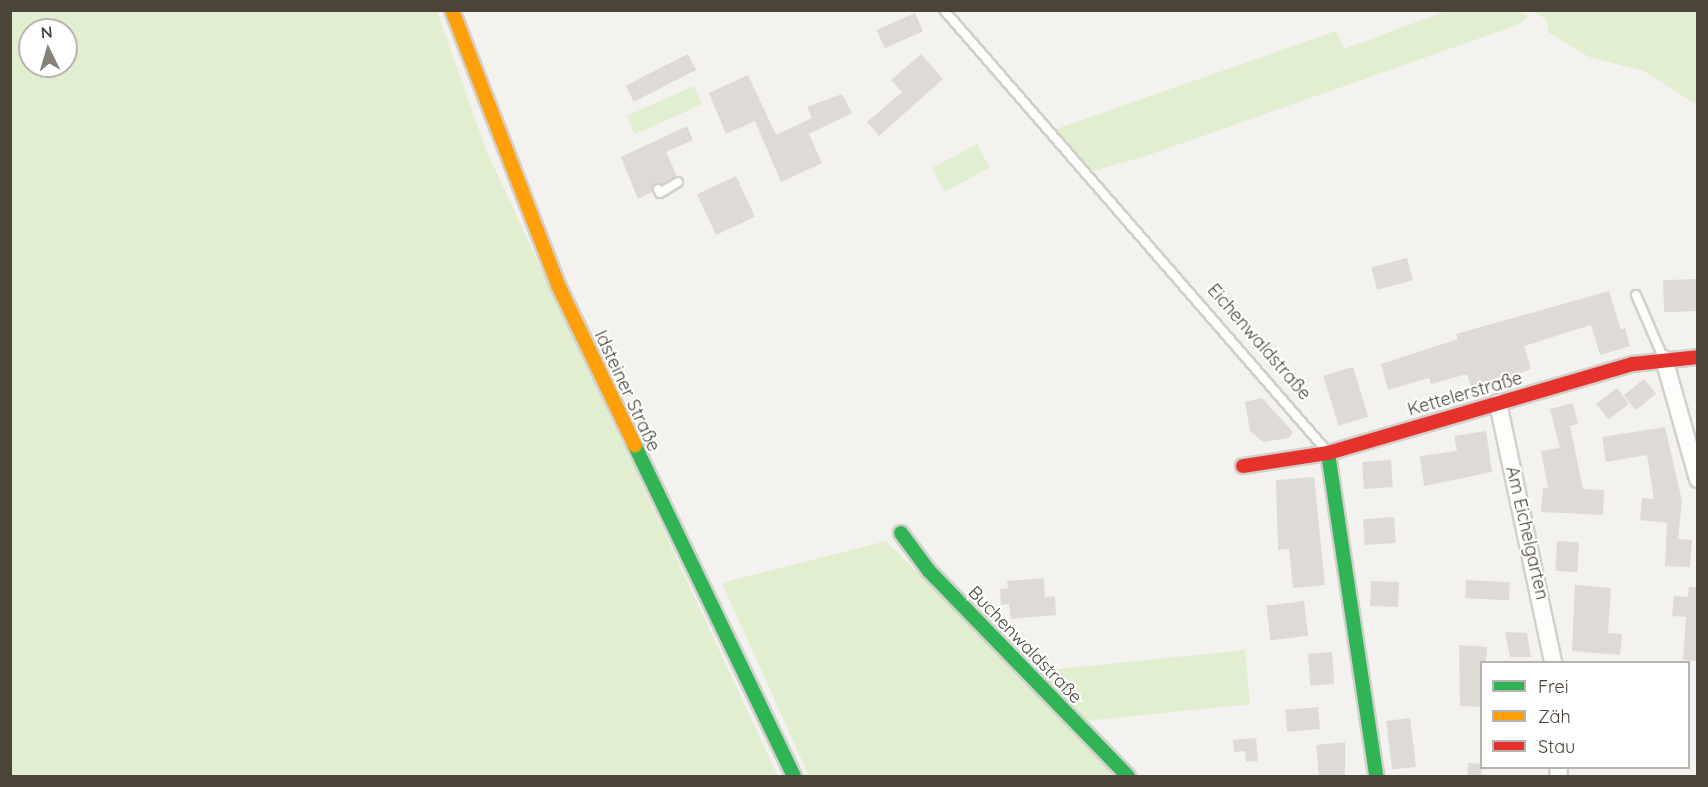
<!DOCTYPE html>
<meta charset="utf-8">
<style>
body{margin:0}
#map{position:relative;width:1708px;height:787px;overflow:hidden;background:#f4f2ee;font-family:Quicksand,sans-serif}
div>[style]{position:absolute}
.green>*{inset:0;background:#e1eecf;transform-origin:0 0}
.building>*{inset:0;background:#dedbd6;transform-origin:0 0}
.roads{filter:drop-shadow(2px 0 #d2d0cb) drop-shadow(-2px 0 #d2d0cb) drop-shadow(0 2px #d2d0cb) drop-shadow(0 -2px #d2d0cb)}
.lane>*{height:8px;margin:-4px;padding:0 4px;transform-origin:4px;border-radius:4px;background:#fdfdfc}
.street>*{height:16px;margin:-8px;padding:0 8px;transform-origin:8px;border-radius:8px;background:#fdfdfc}
.fast>*{height:14px;margin:-7px;padding:0 7px;transform-origin:7px;border-radius:7px;background:#30b455}
.slow>*{height:14px;margin:-7px;padding:0 7px;transform-origin:7px;border-radius:7px;background:#ff9f0a}
.jam>*{height:14px;margin:-7px;padding:0 7px;transform-origin:7px;border-radius:7px;background:#e5322d}
span{translate:-50% -50%;white-space:nowrap;text-align:center;line-height:1.15;-webkit-text-stroke:4.5px #fff;paint-order:stroke}
.street-label{font-size:18px;color:#4b4439}
.frame{position:absolute;inset:0;border:12px solid #4b4439;pointer-events:none}
.legend{position:absolute;left:1480px;top:661px;width:210px;height:108px;box-sizing:border-box;background:#fff;border:2px solid #b7b4b0;margin:0;padding:8px 10px;list-style:none;font-size:18px;color:#4b4439}
.legend li{display:flex;align-items:center;gap:12px;height:30px}
.legend b{width:30px;border:2px solid #b7b4b0}
.north{position:absolute;left:18px;top:18px;width:60px;height:60px;box-sizing:border-box;background:#fff;border:2px solid #b7b4b0;border-radius:50%;rotate:355deg;font-size:16px;font-weight:700;line-height:24px;text-align:center;color:#4b4439}
.north::after{content:'';display:block;margin:auto;width:21px;height:27px;background:#868178;clip-path:polygon(50% 0,100% 100%,50% 72%,0 100%)}
</style>
<div id="map">
<div class="green">
<i style="clip-path:polygon(evenodd,10px 11px,437px 11px,486px 150px,778px 776px,11px 776px,10px 11px,30px 30px,66px 30px,66px 66px,30px 66px,30px 30px)"></i>
<i style="clip-path:polygon(1446px 11px,1518px 11px,1529px 16px,1520px 24px,1146px 156px,1093px 171px,1053px 130px,1336px 31px,1344px 49px)"></i>
<i style="clip-path:polygon(1531px 11px,1697px 11px,1697px 105px,1644px 71px,1589px 57px,1549px 33px,1546px 19px)"></i>
<i style="left:694px;top:86px;width:20px;height:74px;rotate:66deg"></i>
<i style="left:977px;top:144px;width:27px;height:51px;rotate:62deg"></i>
<i style="clip-path:polygon(886px 541px,1001px 656px,1122px 776px,809px 776px,722px 583px)"></i>
<i style="clip-path:polygon(1245px 650px,1250px 704px,1085px 721px,1039px 671px)"></i>
</div>
<div class="building">
<i style="left:915px;top:13px;width:20px;height:42px;rotate:66deg"></i>
<i style="left:688px;top:54px;width:18px;height:70px;rotate:63deg"></i>
<i style="clip-path:polygon(921px 54px,943px 79px,879px 136px,867px 122px,902px 92px,891px 80px)"></i>
<i style="clip-path:polygon(748px 75px,776px 135px,812px 118px,807px 107px,842px 94px,852px 113px,809px 134px,822px 163px,781px 182px,755px 121px,726px 134px,709px 93px)"></i>
<i style="clip-path:polygon(687px 126px,693px 140px,666px 152px,677px 176px,662px 184px,655px 184px,652px 192px,638px 199px,621px 157px)"></i>
<i style="left:736px;top:176px;width:45px;height:43px;rotate:65deg"></i>
<i style="left:1407px;top:258px;width:23px;height:37px;rotate:75deg"></i>
<i style="left:1697px;top:279px;width:32px;height:34px;rotate:88deg"></i>
<i style="clip-path:polygon(1609px 291px,1621px 330px,1625px 328px,1630px 346px,1600px 355px,1591px 325px,1524px 346px,1531px 369px,1494px 383px,1472px 390px,1467px 374px,1431px 384px,1429px 378px,1388px 390px,1381px 364px,1458px 339px,1456px 334px)"></i>
<i style="left:1353px;top:367px;width:52px;height:31px;rotate:73deg"></i>
<i style="left:1644px;top:379px;width:19px;height:26px;rotate:51deg"></i>
<i style="left:1617px;top:388px;width:20px;height:26px;rotate:53deg"></i>
<i style="clip-path:polygon(1262px 398px,1293px 432px,1289px 438px,1263px 442px,1250px 431px,1245px 402px)"></i>
<i style="clip-path:polygon(1573px 403px,1578px 424px,1570px 426px,1583px 489px,1604px 490px,1603px 515px,1541px 512px,1543px 488px,1548px 488px,1541px 451px,1560px 448px,1550px 409px)"></i>
<i style="clip-path:polygon(1665px 427px,1682px 501px,1678px 539px,1692px 540px,1690px 567px,1665px 566px,1667px 523px,1640px 520px,1642px 498px,1654px 499px,1647px 455px,1606px 462px,1602px 437px)"></i>
<i style="clip-path:polygon(1486px 431px,1492px 472px,1424px 486px,1420px 456px,1457px 451px,1454px 436px)"></i>
<i style="left:1391px;top:460px;width:27px;height:29px;rotate:86deg"></i>
<i style="clip-path:polygon(1314px 477px,1325px 585px,1293px 588px,1289px 549px,1278px 550px,1276px 480px)"></i>
<i style="left:1394px;top:517px;width:26px;height:31px;rotate:86deg"></i>
<i style="left:1557px;top:541px;width:22px;height:30px;rotate:3deg"></i>
<i style="clip-path:polygon(1044px 578px,1045px 597px,1055px 596px,1056px 615px,1011px 619px,1009px 604px,1001px 605px,1000px 589px,1008px 588px,1007px 581px)"></i>
<i style="left:1466px;top:580px;width:44px;height:18px;rotate:3deg"></i>
<i style="left:1371px;top:581px;width:28px;height:25px;rotate:2deg"></i>
<i style="clip-path:polygon(1575px 585px,1611px 588px,1608px 633px,1622px 634px,1620px 655px,1572px 651px)"></i>
<i style="clip-path:polygon(1689px 587px,1698px 587px,1698px 661px,1683px 660px,1686px 617px,1672px 616px,1674px 596px,1688px 597px)"></i>
<i style="left:1304px;top:601px;width:35px;height:38px;rotate:83deg"></i>
<i style="clip-path:polygon(1505px 632px,1527px 633px,1531px 657px,1510px 657px)"></i>
<i style="clip-path:polygon(1459px 645px,1487px 647px,1486px 663px,1482px 663px,1482px 707px,1460px 706px)"></i>
<i style="left:1332px;top:652px;width:32px;height:24px;rotate:86deg"></i>
<i style="left:1318px;top:707px;width:22px;height:33px;rotate:85deg"></i>
<i style="left:1410px;top:718px;width:49px;height:24px;rotate:83deg"></i>
<i style="clip-path:polygon(1256px 738px,1258px 761px,1246px 762px,1245px 751px,1234px 752px,1233px 740px)"></i>
<i style="clip-path:polygon(1345px 742px,1345px 777px,1319px 777px,1316px 745px)"></i>
<i style="left:1468px;top:763px;width:14px;height:14px;rotate:4deg"></i>
</div>
<div class="roads">
<div class="lane">
<i style="left:944px;top:10px;width:583px;rotate:49.04deg"></i>
<i style="left:658px;top:189px;width:4px;rotate:63deg"></i>
<i style="left:660px;top:193px;width:21px;rotate:-31deg"></i>
<i style="left:1636px;top:295px;width:68px;rotate:66.5deg"></i>
</div>
<div class="street">
<i style="left:1664px;top:359px;width:125px;rotate:74.2deg"></i>
<i style="left:1498px;top:403px;width:265px;rotate:78deg"></i>
<i style="left:1558px;top:776px;width:8px;rotate:-83deg"></i>
</div>
<div class="fast">
<i style="left:635px;top:446px;width:366px;rotate:64.3deg"></i>
<i style="left:1328px;top:453px;width:327px;rotate:81.5deg"></i>
<i style="left:901px;top:533px;width:47px;rotate:53.6deg"></i>
<i style="left:929px;top:571px;width:286px;rotate:45.9deg"></i>
</div>
<div class="slow">
<i style="left:452px;top:10px;width:295px;rotate:68.9deg"></i>
<i style="left:558px;top:285px;width:178px;rotate:64.4deg"></i>
</div>
<div class="jam">
<i style="left:1243px;top:466px;width:86px;rotate:-8.7deg"></i>
<i style="left:1328px;top:453px;width:318px;rotate:-16.3deg"></i>
<i style="left:1633px;top:364px;width:65px;rotate:-6.1deg"></i>
</div>
</div>
<div class="street-label">
<span style="left:1259px;top:342px;rotate:49deg">Eichenwaldstraße</span>
<span style="left:627px;top:391px;rotate:65deg">Idsteiner Straße</span>
<span style="left:1465px;top:394px;rotate:-16deg">Kettelerstraße</span>
<span style="left:1527px;top:533px;rotate:77deg">Am Eichelgarten</span>
<span style="left:1025px;top:645px;rotate:46deg">Buchenwaldstraße</span>
</div>
<div class="frame"></div>
<ul class="legend">
<li><b style="height:8px;background:#30b455"></b>Frei</li>
<li><b style="height:8px;background:#ff9f0a"></b>Zäh</li>
<li><b style="height:8px;background:#e5322d"></b>Stau</li>
</ul>
<div class="north">N</div>
</div>
